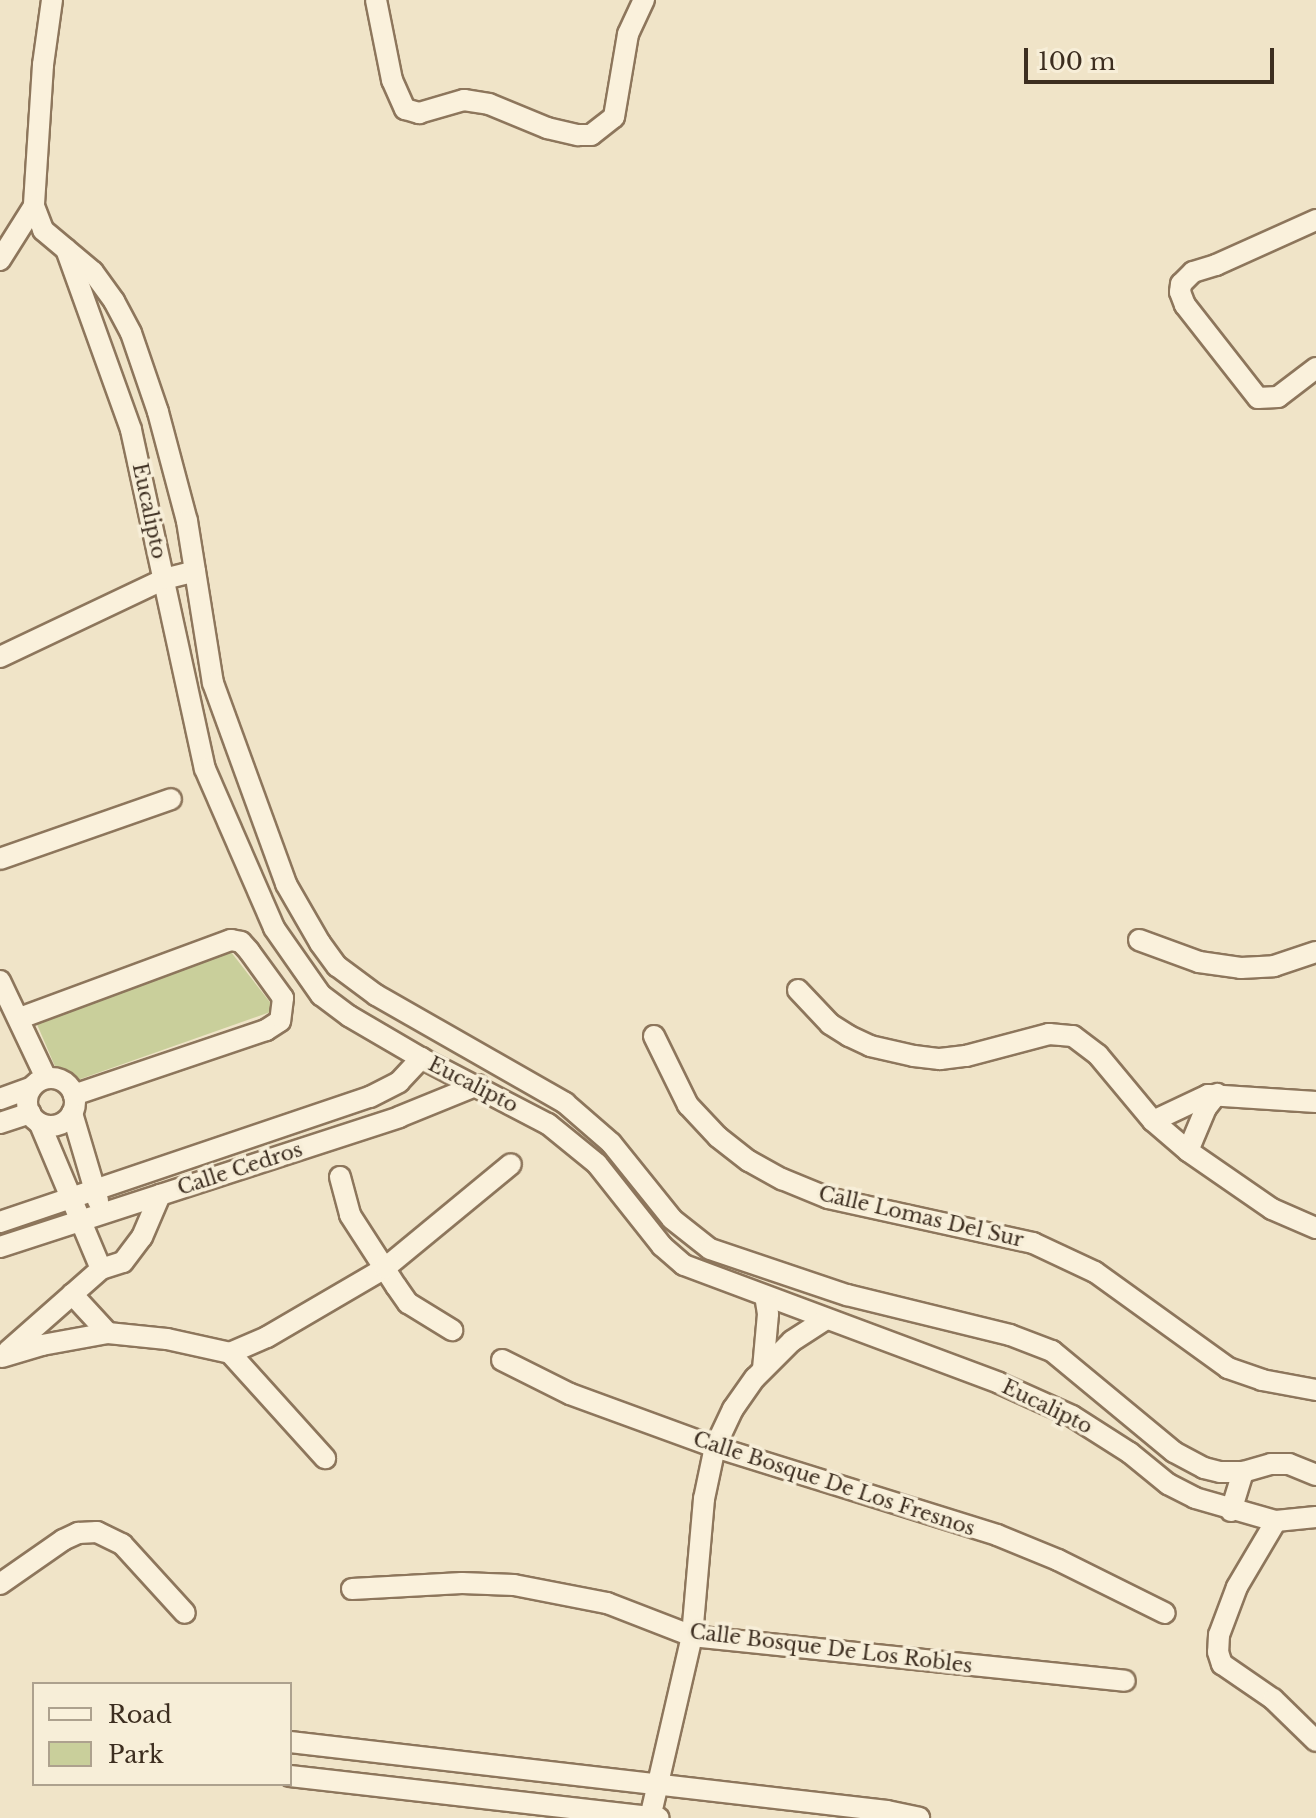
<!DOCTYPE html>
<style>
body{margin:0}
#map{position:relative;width:1316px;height:1818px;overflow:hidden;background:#f0e4c8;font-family:"Libre Baskerville",serif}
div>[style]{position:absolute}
.green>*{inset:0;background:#c9cf9b}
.roads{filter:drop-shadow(2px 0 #8d765c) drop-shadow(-2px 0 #8d765c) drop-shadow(0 2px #8d765c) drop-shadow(0 -2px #8d765c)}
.minor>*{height:20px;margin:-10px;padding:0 10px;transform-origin:10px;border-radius:10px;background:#faf1dc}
.minor>.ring{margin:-10px;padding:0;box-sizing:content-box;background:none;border:20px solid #faf1dc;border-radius:50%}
span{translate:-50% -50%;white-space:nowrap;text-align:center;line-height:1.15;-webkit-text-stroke:7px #f7eed8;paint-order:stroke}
.street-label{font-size:20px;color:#3d2e20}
.legend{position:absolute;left:32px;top:1682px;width:260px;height:104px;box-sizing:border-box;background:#f7eed8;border:2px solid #ada18e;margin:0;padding:10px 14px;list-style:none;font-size:24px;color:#3d2e20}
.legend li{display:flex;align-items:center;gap:16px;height:40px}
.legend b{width:40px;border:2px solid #ada18e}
.scale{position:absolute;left:1024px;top:48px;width:250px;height:36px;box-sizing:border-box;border:4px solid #3d2e20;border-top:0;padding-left:10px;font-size:24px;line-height:28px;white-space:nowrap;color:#3d2e20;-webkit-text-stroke:6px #f7eed8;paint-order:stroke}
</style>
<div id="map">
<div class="green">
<i style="clip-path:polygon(231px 952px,276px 1010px,72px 1082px,57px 1071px,36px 1022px)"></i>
</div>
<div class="roads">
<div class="minor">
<i style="left:52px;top:0;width:66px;rotate:97.9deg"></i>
<i style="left:43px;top:65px;width:141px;rotate:93.7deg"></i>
<i style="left:34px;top:206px;width:26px;rotate:69deg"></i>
<i style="left:43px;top:230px;width:65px;rotate:40deg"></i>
<i style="left:93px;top:272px;width:36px;rotate:54deg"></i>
<i style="left:114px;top:301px;width:36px;rotate:62deg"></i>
<i style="left:131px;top:333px;width:83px;rotate:71.1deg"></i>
<i style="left:158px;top:412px;width:113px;rotate:75.1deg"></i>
<i style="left:187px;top:521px;width:164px;rotate:80.9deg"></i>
<i style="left:213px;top:683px;width:214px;rotate:70deg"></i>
<i style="left:286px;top:884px;width:68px;rotate:60deg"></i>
<i style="left:320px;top:943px;width:29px;rotate:54deg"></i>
<i style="left:337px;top:966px;width:49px;rotate:36.6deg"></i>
<i style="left:376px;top:995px;width:218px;rotate:29.7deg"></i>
<i style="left:565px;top:1103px;width:61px;rotate:41deg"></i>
<i style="left:611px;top:1143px;width:97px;rotate:51.2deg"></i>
<i style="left:672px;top:1219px;width:48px;rotate:38.3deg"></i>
<i style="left:710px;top:1249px;width:145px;rotate:18.6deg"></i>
<i style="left:847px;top:1295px;width:168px;rotate:13.8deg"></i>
<i style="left:1010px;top:1335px;width:45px;rotate:20.9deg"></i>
<i style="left:1052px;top:1351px;width:158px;rotate:39.6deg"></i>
<i style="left:1174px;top:1452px;width:34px;rotate:28deg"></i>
<i style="left:1204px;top:1468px;width:16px;rotate:14deg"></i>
<i style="left:1220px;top:1472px;width:23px"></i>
<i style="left:1243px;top:1472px;width:29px;rotate:-16deg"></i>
<i style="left:1271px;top:1464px;width:18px"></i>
<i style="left:1289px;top:1464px;width:29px;rotate:22deg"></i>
<i style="left:376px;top:0;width:82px;rotate:78.7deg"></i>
<i style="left:392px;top:80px;width:32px;rotate:66deg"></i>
<i style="left:405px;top:109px;width:15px;rotate:16deg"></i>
<i style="left:419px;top:113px;width:47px;rotate:-16.1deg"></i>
<i style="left:464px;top:100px;width:25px;rotate:9deg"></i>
<i style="left:489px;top:104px;width:63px;rotate:22.5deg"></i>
<i style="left:547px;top:128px;width:32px;rotate:13deg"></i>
<i style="left:578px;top:135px;width:13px"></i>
<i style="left:591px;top:135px;width:29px;rotate:-38deg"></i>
<i style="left:614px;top:117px;width:84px;rotate:-80.4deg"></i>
<i style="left:628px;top:34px;width:38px;rotate:-65deg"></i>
<i style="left:1316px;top:220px;width:110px;rotate:155.8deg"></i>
<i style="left:1216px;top:265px;width:24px;rotate:163deg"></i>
<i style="left:1193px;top:272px;width:17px;rotate:135deg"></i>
<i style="left:1181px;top:284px;width:8px;rotate:97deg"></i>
<i style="left:1180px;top:292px;width:14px;rotate:69deg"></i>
<i style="left:1185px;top:305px;width:118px;rotate:51.9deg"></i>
<i style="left:1258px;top:398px;width:20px;rotate:-3deg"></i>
<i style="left:1278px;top:397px;width:48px;rotate:-37.3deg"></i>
<i style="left:66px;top:249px;width:192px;rotate:70.2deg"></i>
<i style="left:131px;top:430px;width:347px;rotate:77.7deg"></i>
<i style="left:205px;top:769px;width:173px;rotate:66.5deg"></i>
<i style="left:274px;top:928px;width:82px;rotate:55deg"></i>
<i style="left:321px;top:995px;width:35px;rotate:37deg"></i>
<i style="left:349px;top:1016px;width:83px;rotate:30.3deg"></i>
<i style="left:421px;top:1058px;width:143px;rotate:27.5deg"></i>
<i style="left:548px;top:1124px;width:63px;rotate:39.2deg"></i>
<i style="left:597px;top:1164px;width:105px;rotate:51.6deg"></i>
<i style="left:662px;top:1246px;width:29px;rotate:41deg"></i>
<i style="left:684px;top:1265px;width:336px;rotate:20.5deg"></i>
<i style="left:999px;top:1383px;width:80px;rotate:24.3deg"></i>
<i style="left:1072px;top:1416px;width:69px;rotate:32.5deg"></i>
<i style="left:1130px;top:1453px;width:49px;rotate:39.2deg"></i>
<i style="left:1168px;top:1484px;width:30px;rotate:27deg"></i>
<i style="left:1195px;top:1498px;width:84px;rotate:15.9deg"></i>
<i style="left:1276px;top:1521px;width:40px;rotate:-5.7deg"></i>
<i style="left:0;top:260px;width:64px;rotate:-57.8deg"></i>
<i style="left:0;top:657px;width:182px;rotate:-25.4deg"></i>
<i style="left:164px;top:579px;width:32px;rotate:-14deg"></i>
<i style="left:0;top:859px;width:181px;rotate:-19.3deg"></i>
<i style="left:1139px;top:940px;width:64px;rotate:20.1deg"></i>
<i style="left:1199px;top:962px;width:42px;rotate:8.1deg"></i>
<i style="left:1241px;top:968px;width:33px;rotate:-3deg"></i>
<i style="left:1274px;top:966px;width:44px;rotate:-18.4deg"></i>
<i style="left:0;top:981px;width:107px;rotate:64.6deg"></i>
<i style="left:798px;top:990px;width:47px;rotate:46.7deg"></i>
<i style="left:830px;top:1024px;width:22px;rotate:32deg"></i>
<i style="left:849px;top:1036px;width:23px;rotate:25deg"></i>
<i style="left:870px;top:1046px;width:45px;rotate:12.8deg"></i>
<i style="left:914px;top:1056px;width:26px;rotate:7deg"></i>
<i style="left:940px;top:1059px;width:26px;rotate:-7deg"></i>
<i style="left:966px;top:1056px;width:86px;rotate:-14.8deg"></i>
<i style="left:1049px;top:1034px;width:24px;rotate:5deg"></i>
<i style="left:1073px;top:1036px;width:31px;rotate:37deg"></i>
<i style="left:1098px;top:1055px;width:86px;rotate:50.2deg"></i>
<i style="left:1153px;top:1121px;width:46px;rotate:40.6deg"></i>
<i style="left:1188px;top:1151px;width:102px;rotate:34.6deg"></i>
<i style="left:1272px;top:1209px;width:48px;rotate:23.4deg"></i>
<i style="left:20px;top:1018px;width:225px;rotate:-20.3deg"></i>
<i style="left:231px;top:940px;width:10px;rotate:11deg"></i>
<i style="left:241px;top:942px;width:12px;rotate:48deg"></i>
<i style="left:249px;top:951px;width:58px;rotate:54.1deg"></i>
<i style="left:283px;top:998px;width:23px;rotate:97deg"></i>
<i style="left:280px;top:1021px;width:17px;rotate:147deg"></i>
<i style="left:266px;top:1030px;width:203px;rotate:161.3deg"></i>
<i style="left:654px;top:1036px;width:77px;rotate:63.8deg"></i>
<i style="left:688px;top:1105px;width:44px;rotate:46.8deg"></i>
<i style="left:718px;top:1137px;width:39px;rotate:38deg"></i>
<i style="left:749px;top:1161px;width:38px;rotate:29deg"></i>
<i style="left:782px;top:1179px;width:50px;rotate:22.4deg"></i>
<i style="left:828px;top:1198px;width:210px;rotate:12.4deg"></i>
<i style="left:1033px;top:1243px;width:68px;rotate:25.1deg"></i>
<i style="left:1095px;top:1272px;width:164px;rotate:35.8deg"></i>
<i style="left:1228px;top:1368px;width:36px;rotate:19deg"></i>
<i style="left:1262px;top:1380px;width:55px;rotate:10.5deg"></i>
<i class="ring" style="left:27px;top:1078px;width:28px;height:28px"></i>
<i style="left:0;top:1099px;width:33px;rotate:-20deg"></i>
<i style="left:72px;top:1113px;width:92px;rotate:73.5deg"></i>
<i style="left:1153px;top:1121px;width:61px;rotate:-25.3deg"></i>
<i style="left:1208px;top:1095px;width:108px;rotate:3.7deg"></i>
<i style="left:0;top:1123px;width:32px;rotate:-18deg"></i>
<i style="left:40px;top:1124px;width:157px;rotate:67.2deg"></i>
<i style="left:1188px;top:1151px;width:47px;rotate:-67.3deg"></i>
<i style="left:1206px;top:1108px;width:18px;rotate:-52deg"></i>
<i style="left:340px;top:1177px;width:39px;rotate:75deg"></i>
<i style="left:350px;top:1215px;width:85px;rotate:57.1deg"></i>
<i style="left:396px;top:1286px;width:21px;rotate:55deg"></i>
<i style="left:408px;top:1303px;width:52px;rotate:31.5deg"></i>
<i style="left:0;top:1222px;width:391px;rotate:-18.7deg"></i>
<i style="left:370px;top:1097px;width:33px;rotate:-27deg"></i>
<i style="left:399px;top:1082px;width:33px;rotate:-47deg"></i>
<i style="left:0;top:1247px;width:420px;rotate:-18deg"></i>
<i style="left:399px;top:1117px;width:85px;rotate:-22.1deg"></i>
<i style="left:72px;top:1294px;width:53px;rotate:47.3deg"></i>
<i style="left:8px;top:1351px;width:124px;rotate:-41.4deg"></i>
<i style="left:101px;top:1269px;width:23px;rotate:-18deg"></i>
<i style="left:123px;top:1262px;width:31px;rotate:-53deg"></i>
<i style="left:142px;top:1237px;width:46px;rotate:-66.8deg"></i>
<i style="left:230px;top:1353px;width:40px;rotate:-23.4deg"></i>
<i style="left:267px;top:1337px;width:137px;rotate:-30.3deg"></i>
<i style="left:385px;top:1268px;width:163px;rotate:-39.5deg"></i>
<i style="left:2px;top:1357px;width:42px;rotate:-16.7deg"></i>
<i style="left:42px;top:1345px;width:67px;rotate:-10.3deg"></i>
<i style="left:108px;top:1333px;width:59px;rotate:5.8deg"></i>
<i style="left:167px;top:1339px;width:65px;rotate:12.5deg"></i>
<i style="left:230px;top:1353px;width:142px;rotate:47.9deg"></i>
<i style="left:502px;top:1360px;width:76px;rotate:26.6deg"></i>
<i style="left:570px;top:1394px;width:154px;rotate:20.1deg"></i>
<i style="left:715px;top:1447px;width:295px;rotate:17.3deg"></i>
<i style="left:997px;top:1535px;width:66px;rotate:22.3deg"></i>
<i style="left:1058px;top:1560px;width:119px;rotate:26.4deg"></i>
<i style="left:763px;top:1369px;width:55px;rotate:-84.8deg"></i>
<i style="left:768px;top:1314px;width:18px;rotate:-99deg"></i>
<i style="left:1231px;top:1511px;width:41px;rotate:-72.9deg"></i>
<i style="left:1276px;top:1521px;width:77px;rotate:120.6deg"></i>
<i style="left:1237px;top:1587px;width:51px;rotate:110.6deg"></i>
<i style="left:1219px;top:1635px;width:17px;rotate:93deg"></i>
<i style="left:1218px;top:1652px;width:13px;rotate:72deg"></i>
<i style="left:1222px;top:1664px;width:62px;rotate:34.5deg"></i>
<i style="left:1273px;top:1699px;width:60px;rotate:44.3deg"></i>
<i style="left:0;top:1584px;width:77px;rotate:-34.9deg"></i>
<i style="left:63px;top:1540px;width:17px;rotate:-25deg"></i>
<i style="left:78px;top:1533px;width:19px;rotate:-3deg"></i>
<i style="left:97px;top:1532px;width:28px;rotate:26deg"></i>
<i style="left:122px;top:1544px;width:93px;rotate:47.6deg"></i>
<i style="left:352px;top:1589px;width:110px;rotate:-3.1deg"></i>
<i style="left:462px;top:1583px;width:52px;rotate:2.2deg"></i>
<i style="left:514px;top:1585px;width:95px;rotate:11deg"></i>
<i style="left:607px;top:1603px;width:91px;rotate:21.2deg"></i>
<i style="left:692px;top:1636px;width:435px;rotate:5.9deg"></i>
<i style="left:290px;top:1742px;width:601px;rotate:6.59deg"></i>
<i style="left:887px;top:1811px;width:33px;rotate:12deg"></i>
<i style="left:290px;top:1776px;width:371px;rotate:6.5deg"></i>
<i style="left:650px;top:1818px;width:187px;rotate:-77deg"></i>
<i style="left:692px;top:1636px;width:138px;rotate:-85deg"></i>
<i style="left:704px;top:1499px;width:53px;rotate:-78.1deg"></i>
<i style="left:715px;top:1447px;width:42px;rotate:-64.7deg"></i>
<i style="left:733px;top:1409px;width:38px;rotate:-55deg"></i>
<i style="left:755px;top:1378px;width:52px;rotate:-45deg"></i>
<i style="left:792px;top:1341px;width:40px;rotate:-32.9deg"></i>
</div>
</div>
<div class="street-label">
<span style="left:149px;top:511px;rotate:78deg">Eucalipto</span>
<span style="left:473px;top:1085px;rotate:27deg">Eucalipto</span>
<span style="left:240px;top:1169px;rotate:-18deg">Calle Cedros</span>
<span style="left:921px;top:1217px;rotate:13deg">Calle Lomas Del Sur</span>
<span style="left:1047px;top:1407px;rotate:26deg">Eucalipto</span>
<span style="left:834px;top:1484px;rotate:18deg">Calle Bosque De Los Fresnos</span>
<span style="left:831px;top:1649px;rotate:7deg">Calle Bosque De Los Robles</span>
</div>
<ul class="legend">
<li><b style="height:10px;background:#faf1dc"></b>Road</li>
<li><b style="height:22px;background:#c9cf9b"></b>Park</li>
</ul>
<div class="scale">100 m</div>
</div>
